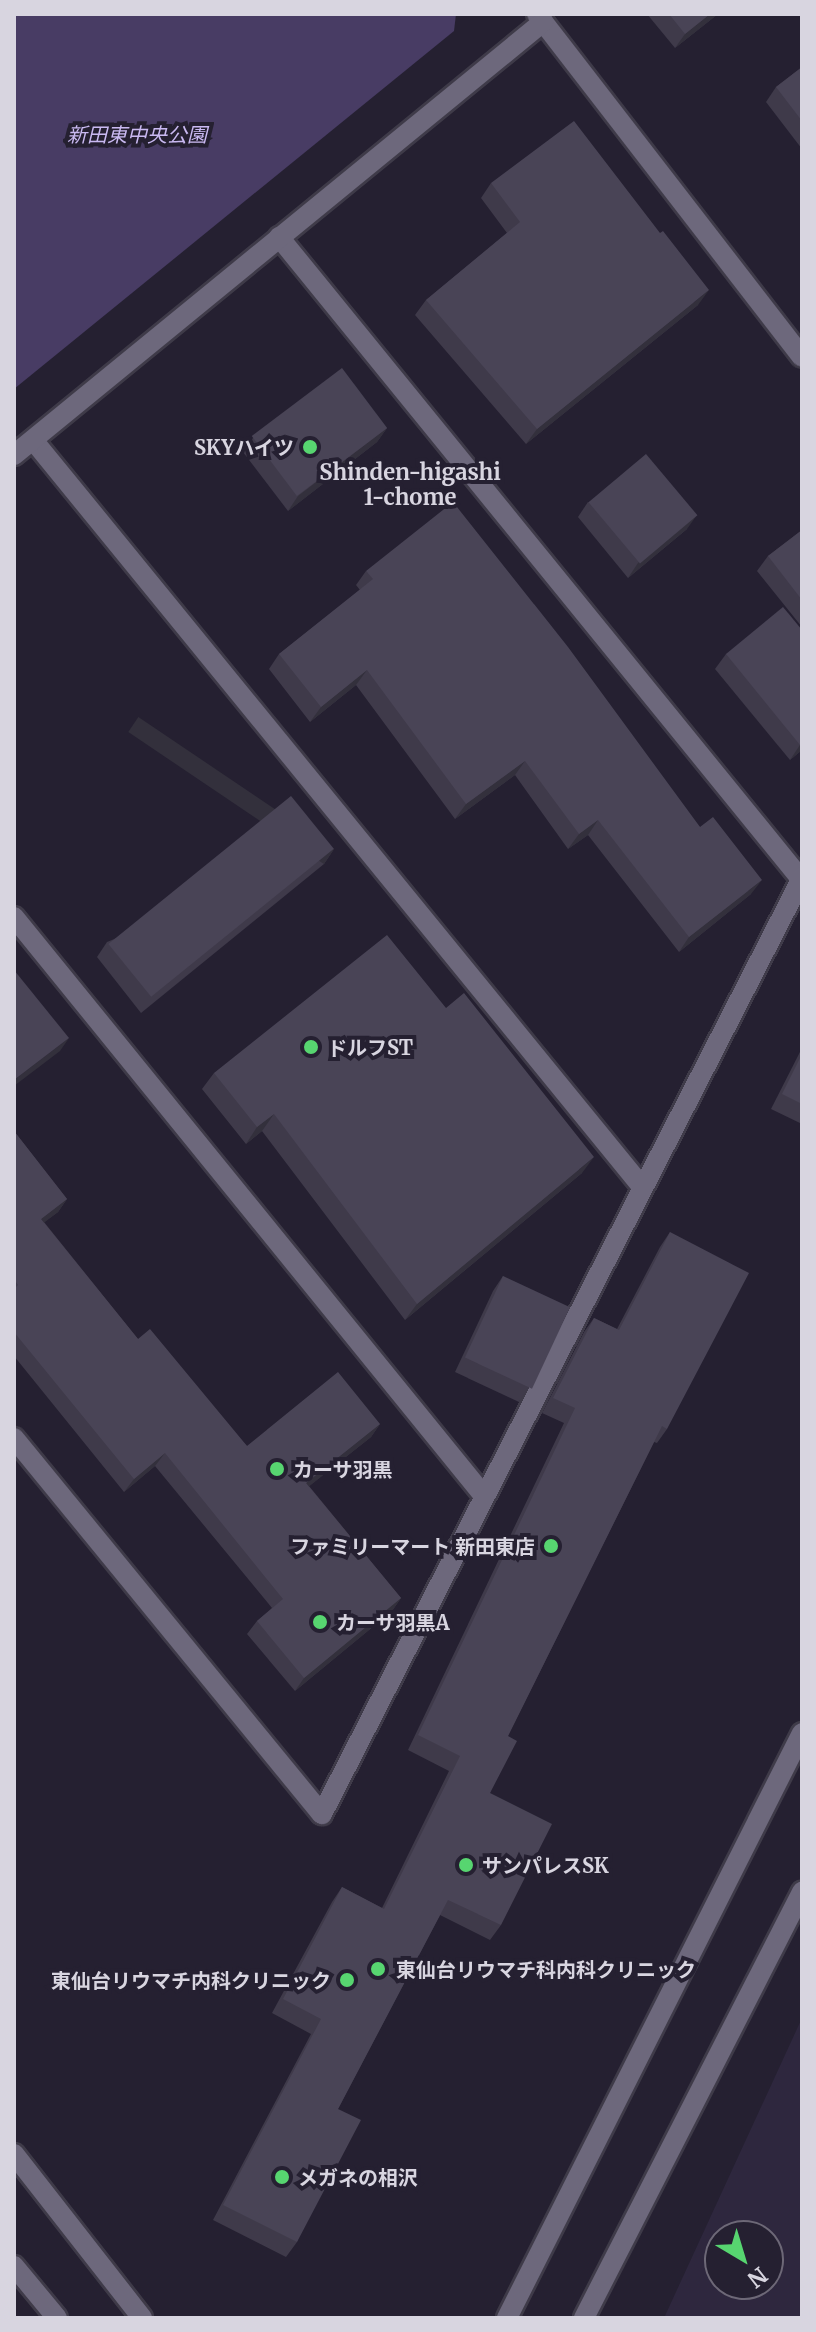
<!DOCTYPE html>
<meta charset="utf-8">
<style>
body{margin:0}
#map{position:relative;width:816px;height:2332px;overflow:hidden;background:#252031;font-family:Merriweather,"Noto Sans JP",serif}
div>[style]{position:absolute}
.built>*{inset:0;background:#2e273e}
.green>*{inset:0;background:#483c64}
.roads{filter:drop-shadow(2px 0 #3f3b49) drop-shadow(-2px 0 #3f3b49) drop-shadow(0 2px #3f3b49) drop-shadow(0 -2px #3f3b49)}
.minor>*{height:20px;margin:-10px;padding:0 10px;transform-origin:10px;border-radius:10px;background:#6d687c}
.tertiary>*{height:20px;margin:-10px;padding:0 10px;transform-origin:10px;border-radius:10px;background:#6d687c}
.wall>*{inset:0;background:#3f3a4a}
.shaded-wall>*{inset:0;background:#33303c;transform-origin:0 0}
.building>*{inset:0;background:#494456;transform-origin:0 0}
.dots>*{width:22px;height:22px;translate:-50% -50%;box-sizing:border-box;border:4px solid #252031;border-radius:50%}
span{translate:-50% -50%;white-space:nowrap;text-align:center;line-height:1.15;-webkit-text-stroke:8px #252031;paint-order:stroke}
.park-label{font-size:20px;color:#c9b9f1;font-style:italic}
.poi-label{font-size:20px;color:#d8d5e0;font-weight:700}
.right{translate:-100% -50%;text-align:right}
.left{translate:0 -50%;text-align:left}
.neighbourhood-label{font-size:22px;color:#d8d5e0;font-weight:700}
.frame{position:absolute;inset:0;border:16px solid #d8d5e0;pointer-events:none}
.north{position:absolute;left:704px;top:2220px;width:80px;height:80px;box-sizing:border-box;background:#252031;border:2px solid #6d6877;border-radius:50%;rotate:142deg;font-size:22px;font-weight:700;line-height:32px;text-align:center;color:#d8d5e0}
.north::after{content:'';display:block;margin:auto;width:28px;height:36px;background:#57d570;clip-path:polygon(50% 0,100% 100%,50% 72%,0 100%)}
</style>
<div id="map">
<div class="built">
<i style="clip-path:polygon(evenodd,802px 2018px,802px 2318px,664px 2318px,802px 2018px,720px 2236px,768px 2236px,768px 2284px,720px 2284px,720px 2236px)"></i>
</div>
<div class="green">
<i style="clip-path:polygon(14px 14px,456px 14px,454px 31px,14px 389px)"></i>
</div>
<div class="roads">
<div class="minor">
<i style="left:537px;top:14px;width:433px;rotate:52.3deg"></i>
<i style="left:279px;top:237px;width:827px;rotate:50.89deg"></i>
<i style="left:33px;top:440px;width:965px;rotate:50.8deg"></i>
<i style="left:14px;top:455px;width:684px;rotate:-39.3deg"></i>
<i style="left:14px;top:917px;width:746px;rotate:50.93deg"></i>
<i style="left:14px;top:1438px;width:486px;rotate:50.7deg"></i>
<i style="left:322px;top:1814px;width:1052px;rotate:-62.85deg"></i>
</div>
<div class="tertiary">
<i style="left:14px;top:2154px;width:208px;rotate:52deg"></i>
<i style="left:14px;top:2266px;width:67px;rotate:50.4deg"></i>
<i style="left:507px;top:2318px;width:655px;rotate:-63.24deg"></i>
<i style="left:584px;top:2318px;width:479px;rotate:-62.9deg"></i>
</div>
</div>
<div class="wall">
<i style="clip-path:polygon(647px 14px,718px 14px,675px 48px)"></i>
<i style="clip-path:polygon(802px 67px,802px 149px,766px 102px,776px 87px)"></i>
<i style="clip-path:polygon(491px 183px,698px 305px,526px 444px,415px 315px,426px 300px,507px 233px,481px 198px)"></i>
<i style="clip-path:polygon(387px 428px,377px 442px,288px 511px,243px 452px,253px 438px)"></i>
<i style="clip-path:polygon(588px 502px,687px 529px,628px 578px,578px 517px)"></i>
<i style="clip-path:polygon(802px 530px,802px 627px,757px 571px,768px 556px)"></i>
<i style="clip-path:polygon(366px 571px,700px 827px,751px 894px,679px 952px,588px 835px,568px 849px,515px 775px,455px 819px,356px 685px,310px 722px,269px 669px,279px 654px,360px 590px,356px 585px)"></i>
<i style="clip-path:polygon(802px 630px,802px 750px,790px 760px,715px 669px,726px 654px)"></i>
<i style="clip-path:polygon(334px 849px,324px 864px,141px 1013px,97px 957px,107px 942px)"></i>
<i style="clip-path:polygon(446px 1008px,582px 1173px,405px 1320px,262px 1131px,246px 1144px,202px 1089px,214px 1073px)"></i>
<i style="clip-path:polygon(802px 1048px,802px 1124px,771px 1109px)"></i>
<i style="clip-path:polygon(14px 1131px,67px 1199px,58px 1212px,44px 1222px,138px 1339px,247px 1446px,380px 1424px,371px 1437px,309px 1486px,401px 1598px,392px 1611px,295px 1691px,247px 1634px,257px 1621px,272px 1608px,155px 1466px,124px 1492px,14px 1356px)"></i>
<i style="clip-path:polygon(670px 1232px,667px 1429px,657px 1443px,654px 1442px,508px 1736px,490px 1793px,501px 1925px,490px 1940px,440px 1915px,338px 2109px,297px 2242px,286px 2257px,213px 2220px,311px 2034px,272px 2013px,332px 1902px,342px 1887px,382px 1908px,449px 1771px,408px 1750px,564px 1423px,542px 1413px,584px 1332px,594px 1318px,617px 1329px,660px 1247px)"></i>
<i style="clip-path:polygon(503px 1276px,529px 1387px,519px 1402px,455px 1372px,493px 1291px)"></i>
</div>
<div class="shaded-wall">
<i style="clip-path:polygon(710px 14px,718px 14px,675px 48px,685px 34px)"></i>
<i style="clip-path:polygon(709px 290px,698px 305px,526px 444px,537px 429px)"></i>
<i style="clip-path:polygon(387px 428px,377px 442px,288px 511px,298px 496px)"></i>
<i style="clip-path:polygon(697px 515px,687px 529px,628px 578px,638px 563px)"></i>
<i style="clip-path:polygon(367px 670px,356px 685px,310px 722px,321px 707px)"></i>
<i style="clip-path:polygon(802px 744px,802px 750px,790px 760px,800px 745px)"></i>
<i style="clip-path:polygon(525px 761px,515px 775px,455px 819px,466px 804px)"></i>
<i style="clip-path:polygon(598px 820px,588px 835px,568px 849px,579px 834px)"></i>
<i style="left:334px;top:849px;width:18px;height:236px;rotate:124deg"></i>
<i style="clip-path:polygon(762px 880px,751px 894px,679px 952px,689px 937px)"></i>
<i style="clip-path:polygon(69px 1038px,60px 1051px,14px 1086px,14px 1080px)"></i>
<i style="clip-path:polygon(274px 1114px,262px 1131px,246px 1144px,257px 1127px)"></i>
<i style="clip-path:polygon(594px 1157px,582px 1173px,405px 1320px,417px 1304px)"></i>
<i style="clip-path:polygon(67px 1199px,58px 1212px,32px 1232px,41px 1219px)"></i>
<i style="clip-path:polygon(380px 1424px,371px 1437px,297px 1496px,306px 1483px)"></i>
<i style="clip-path:polygon(165px 1453px,155px 1466px,124px 1492px,134px 1479px)"></i>
<i style="clip-path:polygon(401px 1598px,392px 1611px,295px 1691px,304px 1678px)"></i>
</div>
<div class="building">
<i style="clip-path:polygon(669px 14px,710px 14px,685px 34px)"></i>
<i style="clip-path:polygon(802px 67px,802px 121px,776px 87px)"></i>
<i style="clip-path:polygon(574px 121px,660px 233px,663px 231px,709px 290px,537px 429px,426px 300px,520px 222px,491px 183px)"></i>
<i style="left:342px;top:368px;width:75px;height:113px;rotate:53deg"></i>
<i style="left:646px;top:454px;width:80px;height:75px;rotate:50deg"></i>
<i style="clip-path:polygon(453px 502px,568px 647px,700px 827px,713px 817px,762px 880px,689px 937px,598px 820px,579px 834px,525px 761px,466px 804px,367px 670px,321px 707px,279px 654px,373px 579px,366px 571px)"></i>
<i style="clip-path:polygon(802px 530px,802px 600px,768px 556px)"></i>
<i style="clip-path:polygon(783px 607px,802px 630px,802px 744px,800px 745px,726px 654px)"></i>
<i style="left:291px;top:796px;width:68px;height:235px;rotate:51deg"></i>
<i style="clip-path:polygon(387px 935px,446px 1008px,464px 993px,594px 1157px,417px 1304px,274px 1114px,257px 1127px,214px 1073px)"></i>
<i style="clip-path:polygon(14px 970px,69px 1038px,14px 1080px)"></i>
<i style="clip-path:polygon(802px 1054px,802px 1104px,782px 1094px)"></i>
<i style="clip-path:polygon(14px 1131px,67px 1199px,41px 1219px,138px 1339px,150px 1329px,247px 1446px,338px 1372px,380px 1424px,306px 1483px,401px 1598px,304px 1678px,257px 1621px,283px 1599px,165px 1453px,134px 1479px,14px 1332px,14px 1289px,18px 1285px,14px 1279px)"></i>
<i style="clip-path:polygon(670px 1232px,749px 1273px,667px 1429px,662px 1426px,508px 1736px,517px 1741px,490px 1793px,552px 1824px,501px 1925px,448px 1900px,338px 2109px,361px 2120px,297px 2242px,223px 2205px,321px 2019px,283px 1999px,342px 1887px,384px 1909px,460px 1756px,418px 1735px,575px 1408px,553px 1398px,594px 1318px,619px 1330px)"></i>
<i style="left:503px;top:1276px;width:74px;height:90px;rotate:25deg"></i>
</div>
<div class="dots">
<i style="left:310px;top:447px;background:#57d570"></i>
<i style="left:311px;top:1047px;background:#57d570"></i>
<i style="left:277px;top:1469px;background:#57d570"></i>
<i style="left:551px;top:1546px;background:#57d570"></i>
<i style="left:320px;top:1622px;background:#57d570"></i>
<i style="left:466px;top:1865px;background:#57d570"></i>
<i style="left:378px;top:1969px;background:#57d570"></i>
<i style="left:347px;top:1980px;background:#57d570"></i>
<i style="left:282px;top:2177px;background:#57d570"></i>
</div>
<div class="park-label">
<span style="left:137px;top:134px">新田東中央公園</span>
</div>
<div class="poi-label">
<span class="right" style="left:294px;top:447px">SKYハイツ</span>
<span class="left" style="left:327px;top:1047px">ドルフST</span>
<span class="left" style="left:293px;top:1469px">カーサ羽黒</span>
<span class="right" style="left:535px;top:1546px">ファミリーマート 新田東店</span>
<span class="left" style="left:336px;top:1622px">カーサ羽黒A</span>
<span class="left" style="left:482px;top:1865px">サンパレスSK</span>
<span class="left" style="left:396px;top:1969px">東仙台リウマチ科内科クリニック</span>
<span class="right" style="left:331px;top:1980px">東仙台リウマチ内科クリニック</span>
<span class="left" style="left:298px;top:2177px">メガネの相沢</span>
</div>
<div class="neighbourhood-label">
<span style="left:410px;top:485px">Shinden-higashi<br>1-chome</span>
</div>
<div class="frame"></div>
<div class="north">N</div>
</div>
